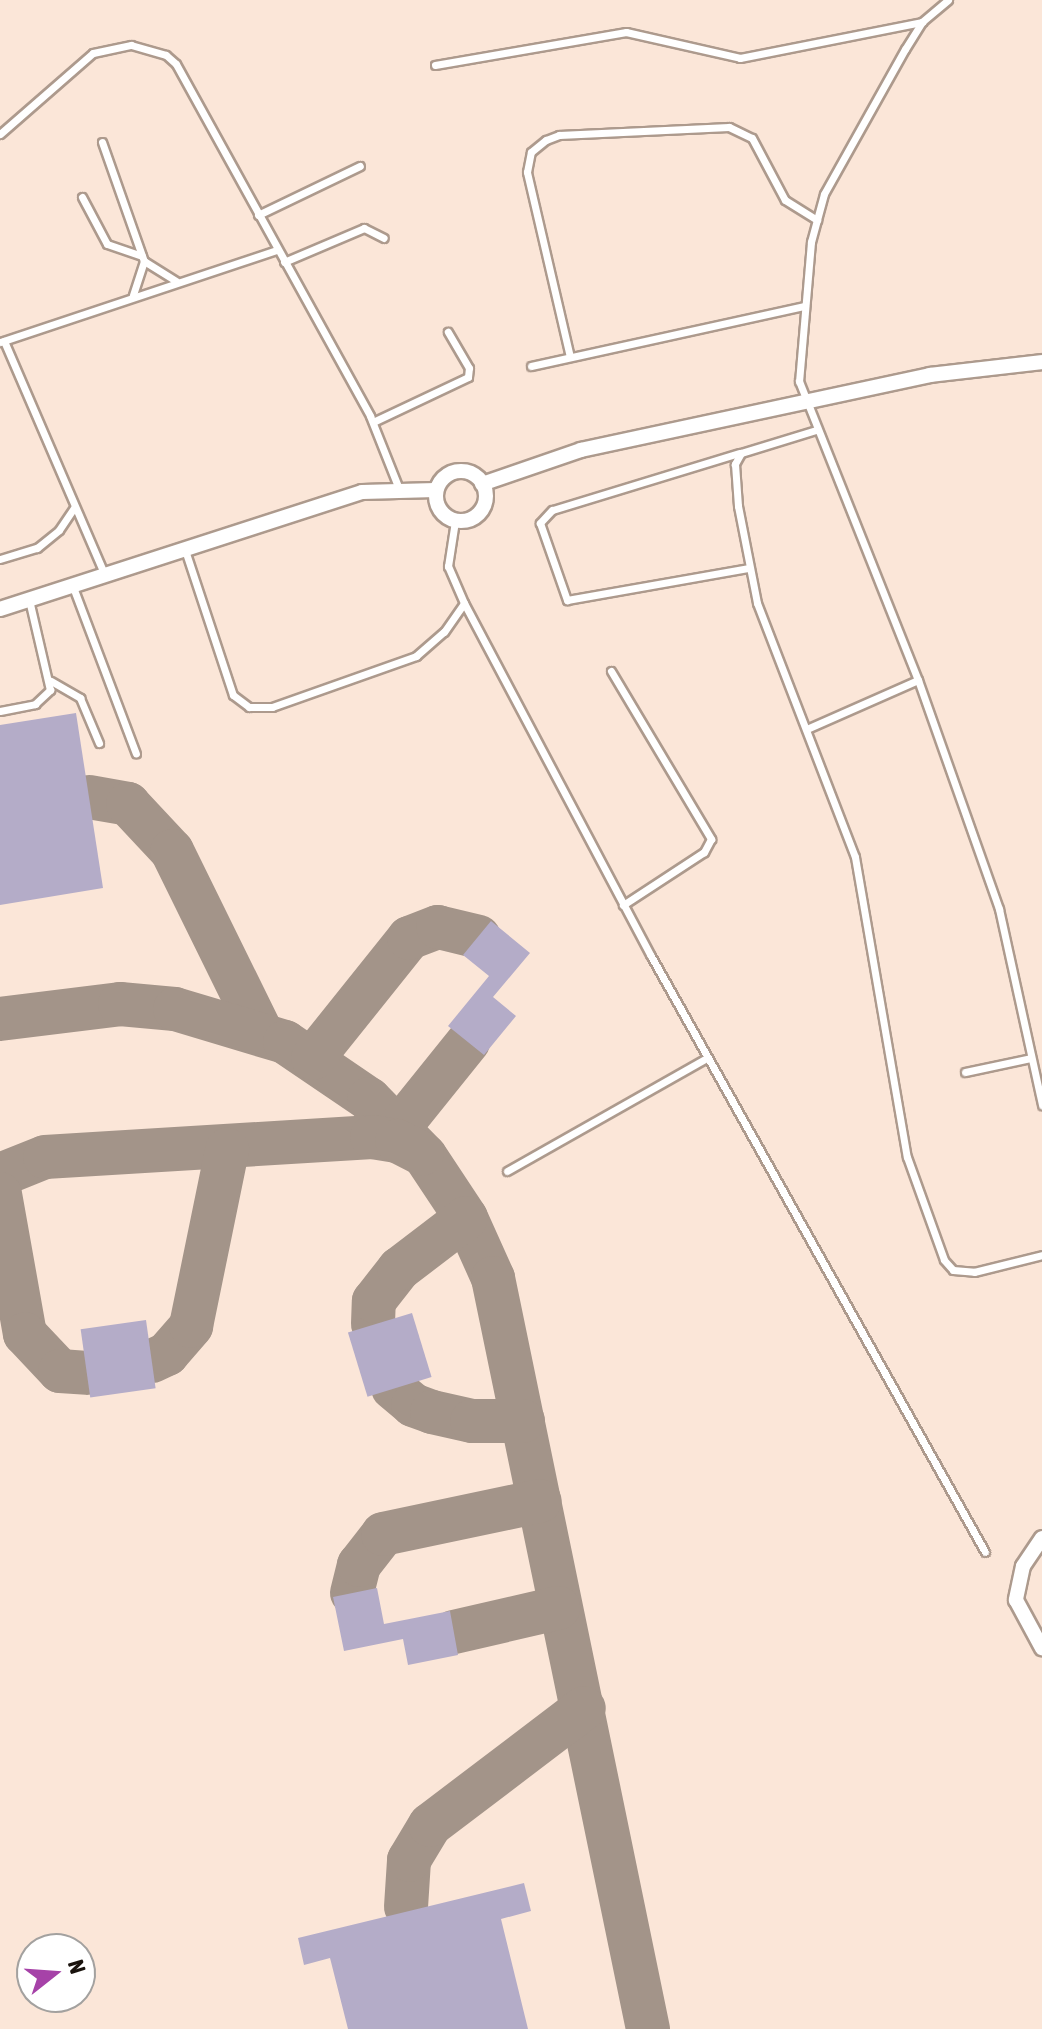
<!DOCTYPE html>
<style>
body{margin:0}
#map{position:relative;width:1042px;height:2029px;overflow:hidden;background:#fbe6d8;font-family:"Asap Condensed",sans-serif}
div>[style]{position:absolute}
.taxiway>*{height:44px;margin:-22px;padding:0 22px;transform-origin:22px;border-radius:22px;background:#a39489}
.building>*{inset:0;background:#b4acc8;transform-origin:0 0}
.roads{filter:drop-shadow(2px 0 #ad9a8d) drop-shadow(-2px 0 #ad9a8d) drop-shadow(0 2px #ad9a8d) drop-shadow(0 -2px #ad9a8d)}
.service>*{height:7px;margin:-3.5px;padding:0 3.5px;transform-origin:3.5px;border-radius:3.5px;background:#fff}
.minor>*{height:14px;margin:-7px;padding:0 7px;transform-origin:7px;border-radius:7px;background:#fff}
.minor>.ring{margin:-7px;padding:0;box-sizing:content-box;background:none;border:14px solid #fff;border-radius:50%}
span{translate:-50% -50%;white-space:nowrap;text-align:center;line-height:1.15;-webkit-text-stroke:6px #fff;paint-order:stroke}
.north{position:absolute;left:16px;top:1933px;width:80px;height:80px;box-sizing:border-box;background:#fff;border:2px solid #a3a19f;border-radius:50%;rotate:73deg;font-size:22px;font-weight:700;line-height:32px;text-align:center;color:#1a130e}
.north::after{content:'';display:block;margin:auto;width:28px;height:36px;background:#a642a8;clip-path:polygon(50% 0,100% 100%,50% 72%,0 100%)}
</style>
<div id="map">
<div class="taxiway">
<i style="left:89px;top:797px;width:40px;rotate:10deg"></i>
<i style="left:128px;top:804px;width:64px;rotate:46.9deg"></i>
<i style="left:172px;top:851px;width:204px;rotate:63.8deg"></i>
<i style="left:0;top:1019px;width:121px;rotate:-7.1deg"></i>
<i style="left:120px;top:1004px;width:55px;rotate:5.2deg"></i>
<i style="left:175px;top:1009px;width:115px;rotate:16.7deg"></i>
<i style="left:285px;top:1042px;width:102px;rotate:34.2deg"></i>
<i style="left:369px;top:1099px;width:80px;rotate:45.5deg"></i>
<i style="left:425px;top:1156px;width:74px;rotate:56.5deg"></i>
<i style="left:466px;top:1218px;width:66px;rotate:65.8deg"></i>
<i style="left:493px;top:1278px;width:767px;rotate:78.34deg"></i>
<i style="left:313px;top:1058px;width:154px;rotate:-51.3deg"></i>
<i style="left:409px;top:938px;width:31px;rotate:-21deg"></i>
<i style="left:438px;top:927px;width:42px;rotate:13.7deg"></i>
<i style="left:398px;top:1129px;width:112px;rotate:-51.2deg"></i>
<i style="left:0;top:1175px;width:48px;rotate:-21.8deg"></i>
<i style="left:45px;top:1157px;width:328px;rotate:-3.5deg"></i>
<i style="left:372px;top:1137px;width:25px;rotate:9deg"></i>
<i style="left:397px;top:1141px;width:28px;rotate:27deg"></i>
<i style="left:0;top:1194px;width:142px;rotate:79.9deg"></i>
<i style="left:25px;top:1334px;width:51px;rotate:46.6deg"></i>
<i style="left:60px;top:1371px;width:27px;rotate:4deg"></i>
<i style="left:373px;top:1324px;width:23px;rotate:-88deg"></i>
<i style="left:374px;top:1301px;width:41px;rotate:-52deg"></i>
<i style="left:399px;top:1269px;width:84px;rotate:-37.3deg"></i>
<i style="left:152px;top:1361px;width:17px;rotate:-25deg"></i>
<i style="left:167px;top:1354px;width:37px;rotate:-49deg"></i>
<i style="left:191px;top:1326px;width:180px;rotate:-78.4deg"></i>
<i style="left:393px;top:1388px;width:26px;rotate:40deg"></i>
<i style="left:413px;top:1405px;width:20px;rotate:20deg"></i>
<i style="left:432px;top:1412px;width:41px;rotate:12.7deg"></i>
<i style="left:472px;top:1421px;width:51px"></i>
<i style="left:352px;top:1593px;width:29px;rotate:-76deg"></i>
<i style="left:359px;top:1565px;width:39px;rotate:-52deg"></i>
<i style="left:383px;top:1534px;width:160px;rotate:-11.9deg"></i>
<i style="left:454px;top:1632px;width:107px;rotate:-13deg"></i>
<i style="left:406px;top:1907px;width:47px;rotate:-86.3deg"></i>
<i style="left:409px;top:1860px;width:41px;rotate:-59deg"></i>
<i style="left:430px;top:1825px;width:193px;rotate:-37.2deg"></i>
</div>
<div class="building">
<i style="clip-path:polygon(76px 713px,103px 888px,0 905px,0 725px)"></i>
<i style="clip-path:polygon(491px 921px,530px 953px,493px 997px,516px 1016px,484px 1055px,448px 1026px,489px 976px,463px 955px)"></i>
<i style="left:412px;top:1313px;width:67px;height:67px;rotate:73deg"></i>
<i style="left:146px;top:1320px;width:69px;height:66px;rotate:82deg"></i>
<i style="clip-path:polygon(377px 1588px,384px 1624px,450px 1611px,458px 1655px,408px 1665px,403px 1639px,344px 1651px,333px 1597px)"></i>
<i style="clip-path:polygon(524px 1883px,531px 1911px,501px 1919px,528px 2029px,348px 2029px,330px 1958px,304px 1965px,298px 1938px)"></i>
</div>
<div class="roads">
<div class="service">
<i style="left:948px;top:0;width:34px;rotate:140deg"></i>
<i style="left:922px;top:22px;width:32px;rotate:122deg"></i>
<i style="left:905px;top:49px;width:166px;rotate:119.2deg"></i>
<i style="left:824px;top:194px;width:50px;rotate:105.2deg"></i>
<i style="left:811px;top:242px;width:140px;rotate:94.9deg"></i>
<i style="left:799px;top:381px;width:322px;rotate:68.3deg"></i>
<i style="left:918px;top:680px;width:243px;rotate:70.5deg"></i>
<i style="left:999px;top:909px;width:201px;rotate:77.6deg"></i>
<i style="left:435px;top:65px;width:194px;rotate:-9.8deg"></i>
<i style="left:626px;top:32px;width:117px;rotate:12.8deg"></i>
<i style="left:740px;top:58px;width:186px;rotate:-11.2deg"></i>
<i style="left:0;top:134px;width:123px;rotate:-41.1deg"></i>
<i style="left:93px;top:53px;width:39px;rotate:-12deg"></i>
<i style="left:131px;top:45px;width:36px;rotate:16deg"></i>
<i style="left:166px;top:55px;width:13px;rotate:42deg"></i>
<i style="left:176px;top:64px;width:402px;rotate:61.1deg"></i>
<i style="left:370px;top:416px;width:79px;rotate:68.3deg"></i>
<i style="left:102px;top:142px;width:126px;rotate:70.6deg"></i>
<i style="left:144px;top:261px;width:36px;rotate:108deg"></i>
<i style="left:82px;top:197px;width:53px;rotate:62deg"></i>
<i style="left:107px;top:244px;width:37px;rotate:19deg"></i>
<i style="left:258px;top:215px;width:113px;rotate:-25.7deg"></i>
<i style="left:144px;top:261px;width:38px;rotate:32deg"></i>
<i style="left:284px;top:262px;width:87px;rotate:-23deg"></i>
<i style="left:364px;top:228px;width:22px;rotate:27deg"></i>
<i style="left:4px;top:341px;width:256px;rotate:66.7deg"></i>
<i style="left:0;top:342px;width:292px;rotate:-18.4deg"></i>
<i style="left:570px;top:357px;width:190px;rotate:-103.1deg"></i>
<i style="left:527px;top:172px;width:20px;rotate:-79deg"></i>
<i style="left:531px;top:152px;width:19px;rotate:-39deg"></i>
<i style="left:546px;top:140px;width:14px;rotate:-21deg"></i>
<i style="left:559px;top:135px;width:170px;rotate:-2.7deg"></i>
<i style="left:729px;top:127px;width:25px;rotate:26deg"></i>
<i style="left:752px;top:138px;width:70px;rotate:62deg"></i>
<i style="left:785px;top:200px;width:38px;rotate:32deg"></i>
<i style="left:531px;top:366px;width:279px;rotate:-12.4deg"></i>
<i style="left:373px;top:422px;width:105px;rotate:-25.3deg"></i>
<i style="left:468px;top:377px;width:9px;rotate:-84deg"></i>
<i style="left:469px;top:368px;width:42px;rotate:-120.3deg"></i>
<i style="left:816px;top:430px;width:78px;rotate:163deg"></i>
<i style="left:741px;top:453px;width:13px;rotate:119deg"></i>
<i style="left:735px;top:464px;width:42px;rotate:85.9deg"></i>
<i style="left:738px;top:506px;width:99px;rotate:78.9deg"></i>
<i style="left:757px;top:603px;width:272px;rotate:68.9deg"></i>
<i style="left:855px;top:857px;width:304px;rotate:80.2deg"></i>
<i style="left:907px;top:1157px;width:109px;rotate:70.2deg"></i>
<i style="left:944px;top:1260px;width:13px;rotate:48deg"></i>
<i style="left:953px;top:1270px;width:21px;rotate:5deg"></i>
<i style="left:974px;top:1272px;width:70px;rotate:-14deg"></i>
<i style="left:739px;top:453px;width:195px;rotate:163deg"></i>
<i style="left:552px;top:510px;width:18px;rotate:133deg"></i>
<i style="left:540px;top:523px;width:82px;rotate:70.7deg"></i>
<i style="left:567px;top:600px;width:185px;rotate:-10deg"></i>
<i style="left:455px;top:521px;width:46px;rotate:98.8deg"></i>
<i style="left:448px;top:566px;width:40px;rotate:66.6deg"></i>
<i style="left:464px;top:603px;width:399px;rotate:62.1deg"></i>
<i style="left:651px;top:956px;width:683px;rotate:60.73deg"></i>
<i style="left:185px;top:550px;width:153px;rotate:71.7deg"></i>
<i style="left:233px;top:695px;width:20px;rotate:37deg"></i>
<i style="left:249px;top:707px;width:23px"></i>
<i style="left:272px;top:707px;width:153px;rotate:-19.5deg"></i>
<i style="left:416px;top:656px;width:37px;rotate:-41deg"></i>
<i style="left:444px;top:632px;width:35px;rotate:-55deg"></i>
<i style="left:0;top:559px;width:39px;rotate:-17deg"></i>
<i style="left:37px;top:548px;width:28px;rotate:-39deg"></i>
<i style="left:59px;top:530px;width:27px;rotate:-56deg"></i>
<i style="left:73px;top:587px;width:178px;rotate:69.3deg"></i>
<i style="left:611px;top:671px;width:196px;rotate:59.2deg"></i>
<i style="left:711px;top:839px;width:15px;rotate:118deg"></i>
<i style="left:704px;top:852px;width:97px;rotate:146.8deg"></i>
<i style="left:51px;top:681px;width:34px;rotate:30deg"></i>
<i style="left:80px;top:698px;width:49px;rotate:67.1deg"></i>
<i style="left:0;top:711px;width:36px;rotate:-11deg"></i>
<i style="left:35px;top:704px;width:21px;rotate:-43deg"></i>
<i style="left:50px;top:690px;width:92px;rotate:-103.1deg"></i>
<i style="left:809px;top:728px;width:119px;rotate:-23.8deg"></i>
<i style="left:965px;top:1072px;width:67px;rotate:-12deg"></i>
<i style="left:507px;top:1171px;width:230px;rotate:-29.5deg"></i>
</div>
<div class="minor">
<i class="ring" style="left:436px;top:471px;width:36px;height:36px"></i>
<i style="left:482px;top:484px;width:105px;rotate:-19deg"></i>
<i style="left:581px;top:450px;width:357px;rotate:-12.1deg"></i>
<i style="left:930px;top:375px;width:113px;rotate:-6.6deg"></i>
<i style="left:0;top:609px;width:380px;rotate:-17.9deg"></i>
<i style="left:362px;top:492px;width:74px;rotate:-1.5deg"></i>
<i style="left:1042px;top:1538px;width:34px;rotate:124deg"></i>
<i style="left:1023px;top:1566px;width:35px;rotate:102deg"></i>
<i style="left:1016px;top:1600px;width:55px;rotate:61.6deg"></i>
</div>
</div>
<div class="north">N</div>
</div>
